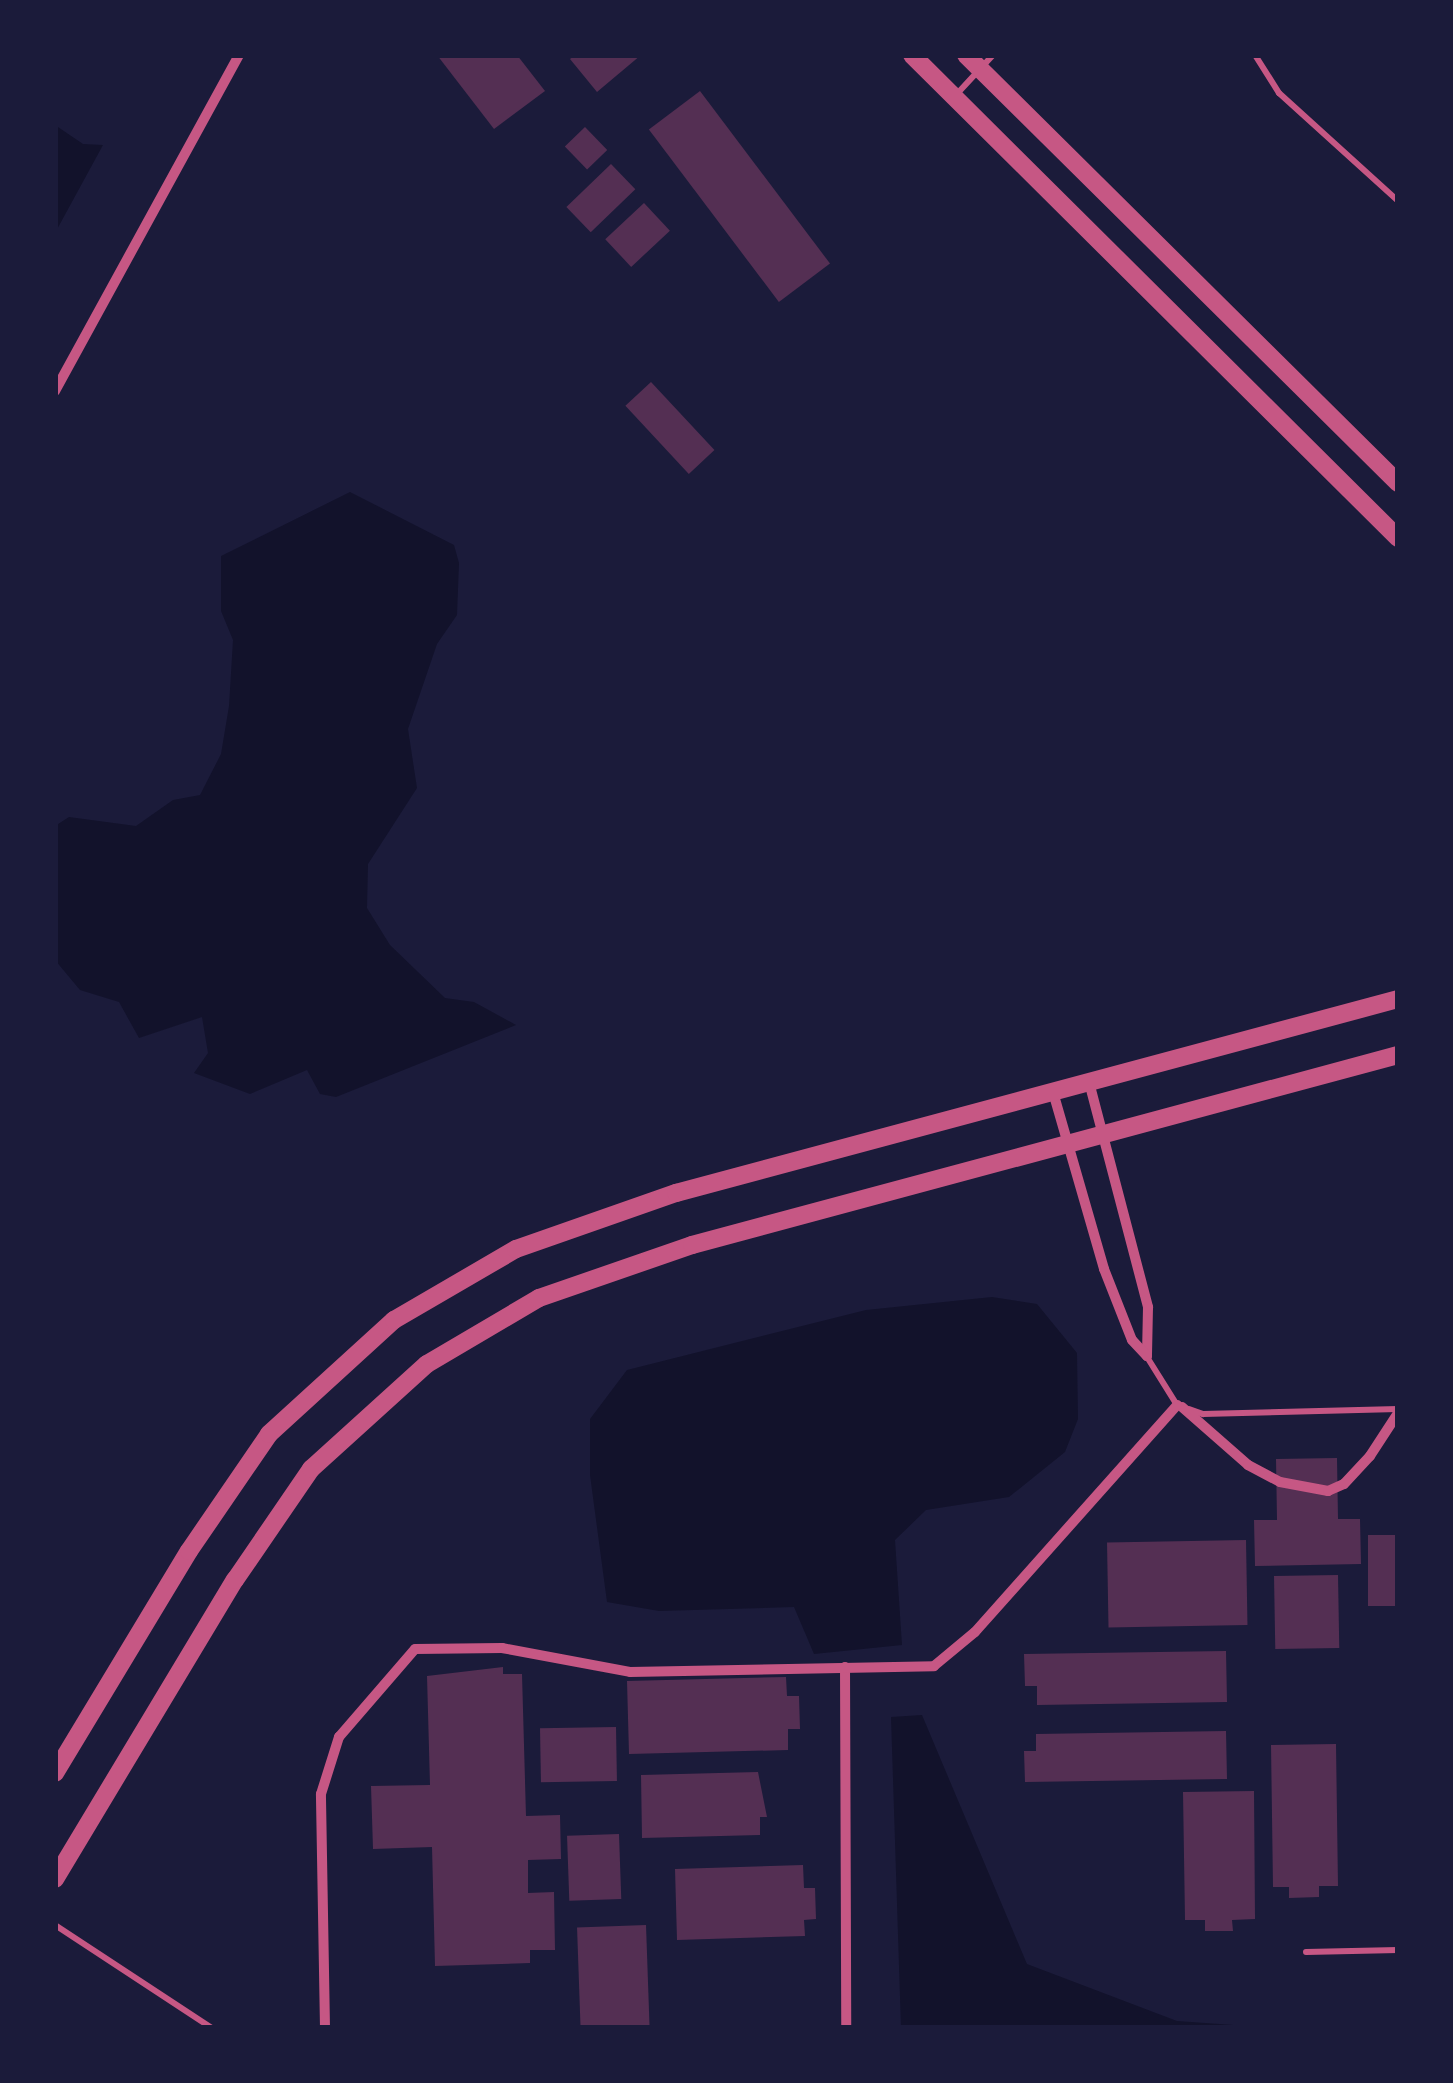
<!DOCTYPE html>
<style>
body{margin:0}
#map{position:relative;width:1453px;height:2083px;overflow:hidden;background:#1b1b3a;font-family:Quicksand,sans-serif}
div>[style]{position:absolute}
.water>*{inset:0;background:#12122b}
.building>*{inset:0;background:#542f53;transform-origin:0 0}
.service>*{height:6px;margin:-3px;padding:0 3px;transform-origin:3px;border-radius:3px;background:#c65784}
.minor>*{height:10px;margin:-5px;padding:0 5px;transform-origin:5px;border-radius:5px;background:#c65784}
.tertiary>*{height:18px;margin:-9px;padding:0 9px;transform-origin:9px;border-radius:9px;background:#c65784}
span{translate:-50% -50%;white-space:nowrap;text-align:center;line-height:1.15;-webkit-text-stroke:8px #1b1b3a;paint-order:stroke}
.frame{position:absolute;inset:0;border:58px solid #1b1b3a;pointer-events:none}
</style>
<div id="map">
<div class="water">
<i style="clip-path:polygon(55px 125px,83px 144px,103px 145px,55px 233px)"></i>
<i style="clip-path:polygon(350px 492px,454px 545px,459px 563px,457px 615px,437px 644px,408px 729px,417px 788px,368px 864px,367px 908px,390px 945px,445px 998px,474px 1002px,516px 1025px,336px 1097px,320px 1094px,307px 1070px,250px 1094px,194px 1073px,208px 1053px,202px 1017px,139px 1038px,119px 1002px,80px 990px,55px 960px,55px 826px,69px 817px,136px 826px,173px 800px,200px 795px,221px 754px,229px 706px,233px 640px,221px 611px,221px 556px)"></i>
<i style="clip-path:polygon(992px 1297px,1037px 1304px,1077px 1353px,1078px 1419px,1065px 1452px,1009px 1497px,926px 1510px,895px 1540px,902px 1645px,814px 1654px,794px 1607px,659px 1611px,607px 1602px,590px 1475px,590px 1419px,627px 1370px,866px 1310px)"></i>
<i style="clip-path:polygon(922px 1715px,1027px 1964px,1177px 2021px,1277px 2028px,901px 2028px,891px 1717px)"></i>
</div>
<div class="building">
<i style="clip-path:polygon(437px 55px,517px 55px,545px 91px,494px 129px)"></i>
<i style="clip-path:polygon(575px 55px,641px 55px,597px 92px,570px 59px)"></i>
<i style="left:700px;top:91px;width:216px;height:64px;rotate:53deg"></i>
<i style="left:585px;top:127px;width:32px;height:28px;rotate:46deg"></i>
<i style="left:611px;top:164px;width:35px;height:62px;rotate:46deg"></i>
<i style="left:644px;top:203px;width:38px;height:53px;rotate:47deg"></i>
<i style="left:651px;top:382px;width:93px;height:35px;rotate:47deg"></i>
<i style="clip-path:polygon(1337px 1458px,1338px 1519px,1360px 1519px,1361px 1564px,1255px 1566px,1254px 1520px,1277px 1520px,1276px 1459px)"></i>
<i style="left:1398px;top:1535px;width:71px;height:30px;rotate:90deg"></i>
<i style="left:1246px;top:1540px;width:85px;height:139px;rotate:89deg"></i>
<i style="left:1338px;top:1575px;width:73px;height:64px;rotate:89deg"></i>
<i style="clip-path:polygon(1226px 1651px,1227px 1702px,1037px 1705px,1037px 1686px,1025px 1686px,1024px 1654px)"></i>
<i style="clip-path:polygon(503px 1667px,503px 1674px,522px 1674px,526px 1816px,560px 1815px,561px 1859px,528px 1860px,528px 1893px,554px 1892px,555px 1950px,530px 1950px,530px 1963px,435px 1966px,432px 1847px,373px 1849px,371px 1786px,430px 1785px,427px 1676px)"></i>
<i style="clip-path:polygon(786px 1677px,787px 1696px,799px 1696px,800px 1729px,788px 1729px,788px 1750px,629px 1754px,627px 1681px)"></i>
<i style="left:616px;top:1727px;width:54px;height:76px;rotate:89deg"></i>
<i style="clip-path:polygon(1226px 1731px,1227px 1779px,1025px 1782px,1024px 1751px,1036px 1751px,1036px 1734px)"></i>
<i style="clip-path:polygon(1336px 1744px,1338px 1886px,1319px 1886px,1319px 1897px,1289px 1898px,1289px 1887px,1273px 1887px,1271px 1745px)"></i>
<i style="clip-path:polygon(758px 1772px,767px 1817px,760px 1817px,760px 1835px,642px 1838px,641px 1775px)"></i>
<i style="clip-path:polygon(1254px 1791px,1255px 1919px,1232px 1920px,1233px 1931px,1205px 1931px,1205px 1920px,1185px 1920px,1183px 1792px)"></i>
<i style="left:619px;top:1834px;width:65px;height:52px;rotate:88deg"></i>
<i style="clip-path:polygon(803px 1865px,804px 1888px,815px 1888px,816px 1919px,804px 1920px,805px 1936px,677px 1940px,675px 1869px)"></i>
<i style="left:646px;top:1925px;width:103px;height:69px;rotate:88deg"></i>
</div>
<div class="service">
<i style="left:1255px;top:55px;width:45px;rotate:57.7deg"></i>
<i style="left:1279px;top:93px;width:161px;rotate:42.2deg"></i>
<i style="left:955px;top:96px;width:56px;rotate:-47.2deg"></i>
<i style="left:1147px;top:1357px;width:57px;rotate:58deg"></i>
<i style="left:1189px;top:1409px;width:15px;rotate:20deg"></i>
<i style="left:1203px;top:1414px;width:195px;rotate:-1.5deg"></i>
<i style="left:55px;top:1925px;width:188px;rotate:33.3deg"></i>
<i style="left:1306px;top:1952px;width:92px;rotate:-1.2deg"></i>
</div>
<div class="minor">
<i style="left:55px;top:391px;width:383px;rotate:-61.3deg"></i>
<i style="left:1089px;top:1082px;width:233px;rotate:75.3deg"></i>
<i style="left:1148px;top:1307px;width:49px;rotate:91.2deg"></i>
<i style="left:1053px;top:1092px;width:184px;rotate:73.9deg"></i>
<i style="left:1104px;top:1269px;width:76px;rotate:68.5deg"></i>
<i style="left:1132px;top:1340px;width:22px;rotate:47deg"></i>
<i style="left:1182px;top:1407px;width:88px;rotate:41.3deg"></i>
<i style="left:1248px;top:1465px;width:36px;rotate:28deg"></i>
<i style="left:1280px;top:1482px;width:49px;rotate:10.6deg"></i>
<i style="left:1328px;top:1491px;width:17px;rotate:-24deg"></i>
<i style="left:1344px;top:1484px;width:38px;rotate:-47deg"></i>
<i style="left:1370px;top:1456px;width:51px;rotate:-56.9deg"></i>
<i style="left:845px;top:1667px;width:361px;rotate:89.8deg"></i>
<i style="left:325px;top:2028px;width:234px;rotate:-91deg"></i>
<i style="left:321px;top:1794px;width:60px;rotate:-72.5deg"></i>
<i style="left:339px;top:1737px;width:116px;rotate:-49.2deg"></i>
<i style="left:415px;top:1649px;width:87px;rotate:-0.7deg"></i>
<i style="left:502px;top:1648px;width:130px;rotate:10.6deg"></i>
<i style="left:630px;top:1672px;width:304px;rotate:-1.1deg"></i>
<i style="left:934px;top:1666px;width:53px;rotate:-39.7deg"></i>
<i style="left:975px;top:1632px;width:304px;rotate:-48.3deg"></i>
</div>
<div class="tertiary">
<i style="left:912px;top:55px;width:685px;rotate:44.82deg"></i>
<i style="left:966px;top:55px;width:608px;rotate:44.73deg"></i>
<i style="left:55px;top:1773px;width:259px;rotate:-58.9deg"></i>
<i style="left:189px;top:1551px;width:142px;rotate:-55.6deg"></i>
<i style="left:269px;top:1434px;width:169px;rotate:-42.4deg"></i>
<i style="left:394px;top:1320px;width:141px;rotate:-30.2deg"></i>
<i style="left:516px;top:1249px;width:170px;rotate:-19.3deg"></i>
<i style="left:676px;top:1193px;width:748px;rotate:-15.04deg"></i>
<i style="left:55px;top:1879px;width:349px;rotate:-59deg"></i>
<i style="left:235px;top:1580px;width:135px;rotate:-55.6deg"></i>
<i style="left:311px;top:1469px;width:156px;rotate:-42.2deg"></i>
<i style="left:427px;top:1364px;width:130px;rotate:-30.5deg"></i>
<i style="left:539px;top:1298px;width:162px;rotate:-19.1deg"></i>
<i style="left:692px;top:1245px;width:731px;rotate:-15.06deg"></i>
</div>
<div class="frame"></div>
</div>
